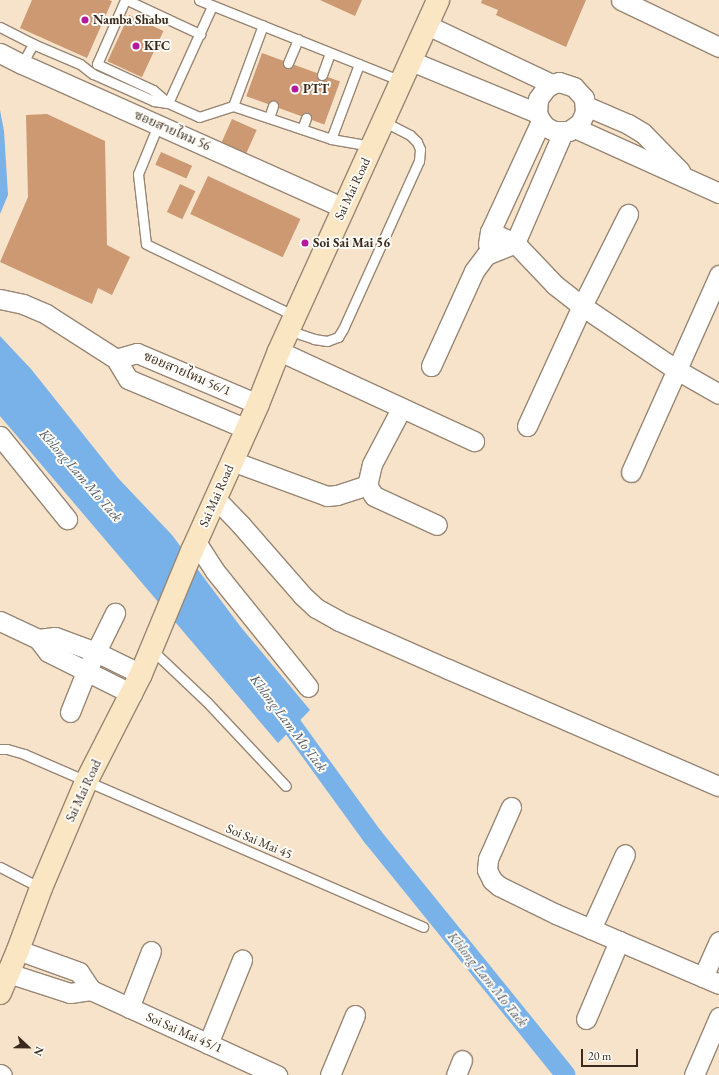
<!DOCTYPE html>
<meta charset="utf-8">
<style>
body{margin:0}
#map{position:relative;width:719px;height:1075px;overflow:hidden;background:#f6e3ca;font-family:"EB Garamond","Noto Serif Thai",serif}
div>[style]{position:absolute}
.water>*{inset:0;background:#78b2e9}
.canal>*{height:20px;margin:-10px;padding:0 10px;transform-origin:10px;border-radius:10px;background:#78b2e9}
.building>*{inset:0;background:#cd9973;transform-origin:0 0}
.roads{filter:drop-shadow(1px 0 #988674) drop-shadow(-1px 0 #988674) drop-shadow(0 1px #988674) drop-shadow(0 -1px #988674)}
.service>*{height:9px;margin:-4.5px;padding:0 4.5px;transform-origin:4.5px;border-radius:4.5px;background:#fff}
.minor>*{height:19px;margin:-9.5px;padding:0 9.5px;transform-origin:9.5px;border-radius:9.5px;background:#fff}
.secondary>*{height:22px;margin:-11px;padding:0 11px;transform-origin:11px;border-radius:11px;background:#fbe6c3}
.dots>*{width:11px;height:11px;translate:-50% -50%;box-sizing:border-box;border:2px solid #fdfcf7;border-radius:50%}
span{translate:-50% -50%;white-space:nowrap;text-align:center;line-height:1.15;-webkit-text-stroke:4px #fdfcf7;paint-order:stroke}
.poi-label{font-size:13px;color:#3b2a1e;font-weight:700}
.left{translate:0 -50%;text-align:left}
.street-label{font-size:13px;color:#3b2a1e}
.water-label{font-size:14px;color:#505a65;font-style:italic}
.north{position:absolute;left:8px;top:1027px;width:40px;height:40px;-webkit-text-stroke:3px #fdfcf7;paint-order:stroke;rotate:112deg;font-size:11px;font-weight:700;line-height:16px;text-align:center;color:#3b2a1e}
.north::after{content:'';display:block;margin:auto;width:14px;height:18px;background:#3b2a1e;clip-path:polygon(50% 0,100% 100%,50% 72%,0 100%)}
.scale{position:absolute;left:581px;top:1049px;width:57px;height:18px;box-sizing:border-box;border:2px solid #3b2a1e;border-top:0;padding-left:5px;font-size:12px;line-height:14px;white-space:nowrap;color:#3b2a1e;-webkit-text-stroke:3px #fdfcf7;paint-order:stroke}
</style>
<div id="map">
<div class="water">
<i style="clip-path:polygon(0 110px,4px 131px,8px 195px,0 214px)"></i>
<i style="clip-path:polygon(0 336px,31px 369px,118px 478px,172px 535px,240px 626px,310px 710px,278px 743px,0 416px)"></i>
</div>
<div class="canal">
<i style="left:277px;top:705px;width:163px;rotate:54deg"></i>
<i style="left:373px;top:837px;width:306px;rotate:51deg"></i>
</div>
<div class="building">
<i style="clip-path:polygon(32px 0,109px 0,112px 1px,87px 58px,20px 28px)"></i>
<i style="clip-path:polygon(320px 0,362px 0,355px 16px)"></i>
<i style="clip-path:polygon(482px 0,586px 0,566px 47px,496px 15px,498px 10px,481px 3px)"></i>
<i style="left:129px;top:15px;width:38px;height:51px;rotate:25deg"></i>
<i style="left:262px;top:53px;width:83px;height:46px;rotate:20deg"></i>
<i style="clip-path:polygon(47px 114px,105px 141px,107px 245px,130px 257px,112px 295px,98px 288px,92px 304px,0 262px,28px 197px,26px 115px)"></i>
<i style="left:232px;top:119px;width:27px;height:26px;rotate:24deg"></i>
<i style="left:161px;top:152px;width:34px;height:14px;rotate:24deg"></i>
<i style="left:208px;top:176px;width:102px;height:42px;rotate:25deg"></i>
<i style="left:180px;top:184px;width:17px;height:31px;rotate:25deg"></i>
</div>
<div class="roads">
<div class="service">
<i style="left:125px;top:0;width:70px;rotate:113.6deg"></i>
<i style="left:97px;top:64px;width:62px;rotate:24.9deg"></i>
<i style="left:153px;top:90px;width:20px;rotate:41deg"></i>
<i style="left:168px;top:103px;width:34px;rotate:24deg"></i>
<i style="left:199px;top:117px;width:36px;rotate:-18deg"></i>
<i style="left:233px;top:106px;width:103px;rotate:18.6deg"></i>
<i style="left:331px;top:139px;width:41px;rotate:9.9deg"></i>
<i style="left:127px;top:0;width:81px;rotate:25deg"></i>
<i style="left:199px;top:0;width:219px;rotate:21.8deg"></i>
<i style="left:0;top:27px;width:37px;rotate:27deg"></i>
<i style="left:288px;top:63px;width:26px;rotate:-67deg"></i>
<i style="left:22px;top:64px;width:23px;rotate:-61deg"></i>
<i style="left:33px;top:44px;width:51px;rotate:23.1deg"></i>
<i style="left:80px;top:64px;width:16px;rotate:38deg"></i>
<i style="left:93px;top:74px;width:67px;rotate:23.9deg"></i>
<i style="left:154px;top:101px;width:13px;rotate:9deg"></i>
<i style="left:322px;top:75px;width:23px;rotate:-70deg"></i>
<i style="left:168px;top:103px;width:107px;rotate:-65.6deg"></i>
<i style="left:233px;top:106px;width:86px;rotate:-69.7deg"></i>
<i style="left:269px;top:118px;width:13px;rotate:-72deg"></i>
<i style="left:158px;top:125px;width:53px;rotate:112.2deg"></i>
<i style="left:138px;top:174px;width:70px;rotate:83.5deg"></i>
<i style="left:146px;top:244px;width:165px;rotate:25.8deg"></i>
<i style="left:302px;top:129px;width:12px;rotate:-70deg"></i>
<i style="left:331px;top:139px;width:80px;rotate:-69.5deg"></i>
<i style="left:288px;top:330px;width:28px;rotate:19deg"></i>
<i style="left:314px;top:339px;width:13px;rotate:9deg"></i>
<i style="left:327px;top:341px;width:12px;rotate:-20deg"></i>
<i style="left:338px;top:337px;width:9px;rotate:-58deg"></i>
<i style="left:343px;top:329px;width:184px;rotate:-65.7deg"></i>
<i style="left:419px;top:161px;width:12px;rotate:-85deg"></i>
<i style="left:420px;top:149px;width:8px;rotate:-113deg"></i>
<i style="left:417px;top:142px;width:10px;rotate:-135deg"></i>
<i style="left:410px;top:135px;width:29px;rotate:-153deg"></i>
<i style="left:151px;top:649px;width:77px;rotate:43.4deg"></i>
<i style="left:207px;top:702px;width:115px;rotate:46.8deg"></i>
<i style="left:0;top:749px;width:7px"></i>
<i style="left:7px;top:749px;width:18px;rotate:16deg"></i>
<i style="left:24px;top:754px;width:435px;rotate:23.4deg"></i>
<i style="left:0;top:867px;width:46px;rotate:27.1deg"></i>
</div>
<div class="minor">
<i style="left:621px;top:0;width:109px;rotate:25.6deg"></i>
<i style="left:427px;top:25px;width:138px;rotate:25.3deg"></i>
<i style="left:552px;top:84px;width:7px;rotate:-16deg"></i>
<i style="left:559px;top:82px;width:16px;rotate:18deg"></i>
<i style="left:574px;top:87px;width:15px;rotate:48deg"></i>
<i style="left:584px;top:98px;width:14px;rotate:86deg"></i>
<i style="left:585px;top:112px;width:12px;rotate:114deg"></i>
<i style="left:580px;top:123px;width:14px;rotate:144deg"></i>
<i style="left:569px;top:131px;width:15px;rotate:180deg"></i>
<i style="left:554px;top:131px;width:9px;rotate:-153deg"></i>
<i style="left:546px;top:127px;width:8px;rotate:-130deg"></i>
<i style="left:541px;top:121px;width:9px;rotate:-117deg"></i>
<i style="left:537px;top:113px;width:14px;rotate:-86deg"></i>
<i style="left:538px;top:99px;width:14px;rotate:-54deg"></i>
<i style="left:546px;top:88px;width:7px;rotate:-34deg"></i>
<i style="left:0;top:53px;width:25px;rotate:27deg"></i>
<i style="left:22px;top:64px;width:353px;rotate:24.1deg"></i>
<i style="left:411px;top:61px;width:136px;rotate:22.4deg"></i>
<i style="left:586px;top:106px;width:46px;rotate:23.2deg"></i>
<i style="left:628px;top:124px;width:17px;rotate:31deg"></i>
<i style="left:643px;top:133px;width:53px;rotate:45.8deg"></i>
<i style="left:575px;top:128px;width:158px;rotate:24.3deg"></i>
<i style="left:490px;top:232px;width:27px;rotate:24deg"></i>
<i style="left:515px;top:243px;width:58px;rotate:46.4deg"></i>
<i style="left:555px;top:285px;width:34px;rotate:38deg"></i>
<i style="left:582px;top:306px;width:115px;rotate:34deg"></i>
<i style="left:677px;top:370px;width:48px;rotate:29.7deg"></i>
<i style="left:488px;top:244px;width:12px;rotate:-81deg"></i>
<i style="left:490px;top:232px;width:122px;rotate:-65.3deg"></i>
<i style="left:0;top:299px;width:24px;rotate:12deg"></i>
<i style="left:23px;top:304px;width:25px;rotate:23deg"></i>
<i style="left:46px;top:314px;width:83px;rotate:32.7deg"></i>
<i style="left:116px;top:359px;width:23px;rotate:59deg"></i>
<i style="left:128px;top:379px;width:129px;rotate:22.8deg"></i>
<i style="left:279px;top:351px;width:215px;rotate:24.8deg"></i>
<i style="left:116px;top:359px;width:22px;rotate:-16deg"></i>
<i style="left:137px;top:353px;width:131px;rotate:22.9deg"></i>
<i style="left:431px;top:366px;width:104px;rotate:-65.6deg"></i>
<i style="left:474px;top:271px;width:20px;rotate:-53deg"></i>
<i style="left:486px;top:255px;width:31px;rotate:-22deg"></i>
<i style="left:515px;top:243px;width:121px;rotate:-66.6deg"></i>
<i style="left:401px;top:409px;width:62px;rotate:117.8deg"></i>
<i style="left:372px;top:464px;width:22px;rotate:103deg"></i>
<i style="left:367px;top:485px;width:13px;rotate:58deg"></i>
<i style="left:374px;top:496px;width:69px;rotate:24.7deg"></i>
<i style="left:527px;top:426px;width:132px;rotate:-65.4deg"></i>
<i style="left:582px;top:306px;width:103px;rotate:-63.4deg"></i>
<i style="left:0;top:436px;width:107px;rotate:51.1deg"></i>
<i style="left:232px;top:461px;width:101px;rotate:20.2deg"></i>
<i style="left:327px;top:496px;width:10px;rotate:-6deg"></i>
<i style="left:337px;top:495px;width:32px;rotate:-18deg"></i>
<i style="left:631px;top:472px;width:216px;rotate:-65.9deg"></i>
<i style="left:216px;top:499px;width:36px;rotate:46deg"></i>
<i style="left:241px;top:525px;width:93px;rotate:48.9deg"></i>
<i style="left:302px;top:595px;width:19px;rotate:43deg"></i>
<i style="left:316px;top:608px;width:26px;rotate:29deg"></i>
<i style="left:339px;top:621px;width:119px;rotate:23.8deg"></i>
<i style="left:448px;top:669px;width:295px;rotate:23.4deg"></i>
<i style="left:196px;top:542px;width:33px;rotate:57deg"></i>
<i style="left:214px;top:570px;width:150px;rotate:51.2deg"></i>
<i style="left:0;top:621px;width:42px;rotate:25.3deg"></i>
<i style="left:38px;top:639px;width:16px;rotate:52deg"></i>
<i style="left:48px;top:652px;width:94px;rotate:26.6deg"></i>
<i style="left:38px;top:639px;width:17px;rotate:-7deg"></i>
<i style="left:55px;top:637px;width:44px;rotate:20.1deg"></i>
<i style="left:96px;top:652px;width:50px;rotate:26.1deg"></i>
<i style="left:70px;top:712px;width:43px;rotate:-68.2deg"></i>
<i style="left:86px;top:672px;width:66px;rotate:-63.8deg"></i>
<i style="left:511px;top:807px;width:57px;rotate:113.9deg"></i>
<i style="left:488px;top:859px;width:11px;rotate:95deg"></i>
<i style="left:487px;top:870px;width:11px;rotate:63deg"></i>
<i style="left:492px;top:880px;width:9px;rotate:41deg"></i>
<i style="left:499px;top:886px;width:64px;rotate:26.2deg"></i>
<i style="left:556px;top:914px;width:177px;rotate:23.2deg"></i>
<i style="left:591px;top:929px;width:82px;rotate:-65.6deg"></i>
<i style="left:18px;top:950px;width:65px;rotate:19.8deg"></i>
<i style="left:79px;top:972px;width:22px;rotate:56deg"></i>
<i style="left:91px;top:990px;width:205px;rotate:24.6deg"></i>
<i style="left:8px;top:973px;width:65px;rotate:17.9deg"></i>
<i style="left:70px;top:993px;width:21px;rotate:-8deg"></i>
<i style="left:703px;top:977px;width:39px;rotate:-66deg"></i>
<i style="left:129px;top:1008px;width:61px;rotate:-68.9deg"></i>
<i style="left:586px;top:1019px;width:85px;rotate:-67.1deg"></i>
<i style="left:208px;top:1044px;width:91px;rotate:-68deg"></i>
<i style="left:0;top:1074px;width:2px;rotate:27deg"></i>
<i style="left:330px;top:1075px;width:65px;rotate:-67.4deg"></i>
<i style="left:456px;top:1075px;width:16px;rotate:-68deg"></i>
<i style="left:694px;top:1075px;width:63px;rotate:-66.7deg"></i>
</div>
<div class="secondary">
<i style="left:0;top:993px;width:47px;rotate:-67.3deg"></i>
<i style="left:18px;top:950px;width:66px;rotate:-69.6deg"></i>
<i style="left:41px;top:888px;width:115px;rotate:-67deg"></i>
<i style="left:86px;top:782px;width:121px;rotate:-63deg"></i>
<i style="left:141px;top:674px;width:133px;rotate:-67.5deg"></i>
<i style="left:192px;top:551px;width:161px;rotate:-65.8deg"></i>
<i style="left:258px;top:404px;width:57px;rotate:-68.4deg"></i>
<i style="left:279px;top:351px;width:385px;rotate:-65.6deg"></i>
</div>
</div>
<div class="dots">
<i style="left:85px;top:20px;background:#b5179e"></i>
<i style="left:136px;top:46px;background:#b5179e"></i>
<i style="left:295px;top:89px;background:#b5179e"></i>
<i style="left:305px;top:243px;background:#b5179e"></i>
</div>
<div class="poi-label">
<span class="left" style="left:93px;top:20px">Namba Shabu</span>
<span class="left" style="left:144px;top:46px">KFC</span>
<span class="left" style="left:303px;top:89px">PTT</span>
<span class="left" style="left:313px;top:243px">Soi Sai Mai 56</span>
</div>
<div class="street-label">
<span style="left:172px;top:131px;rotate:24deg">ซอยสายไหม 56</span>
<span style="left:353px;top:189px;rotate:-65deg">Sai Mai Road</span>
<span style="left:187px;top:374px;rotate:23deg">ซอยสายไหม 56/1</span>
<span style="left:217px;top:496px;rotate:-66deg">Sai Mai Road</span>
<span style="left:84px;top:791px;rotate:-65deg">Sai Mai Road</span>
<span style="left:259px;top:842px;rotate:23deg">Soi Sai Mai 45</span>
<span style="left:184px;top:1033px;rotate:24deg">Soi Sai Mai 45/1</span>
</div>
<div class="water-label">
<span style="left:81px;top:475px;rotate:49deg">Khlong Lam Mo Taek</span>
<span style="left:289px;top:723px;rotate:53deg">Khlong Lam Mo Taek</span>
<span style="left:488px;top:979px;rotate:51deg">Khlong Lam Mo Taek</span>
</div>
<div class="north">N</div>
<div class="scale">20 m</div>
</div>
